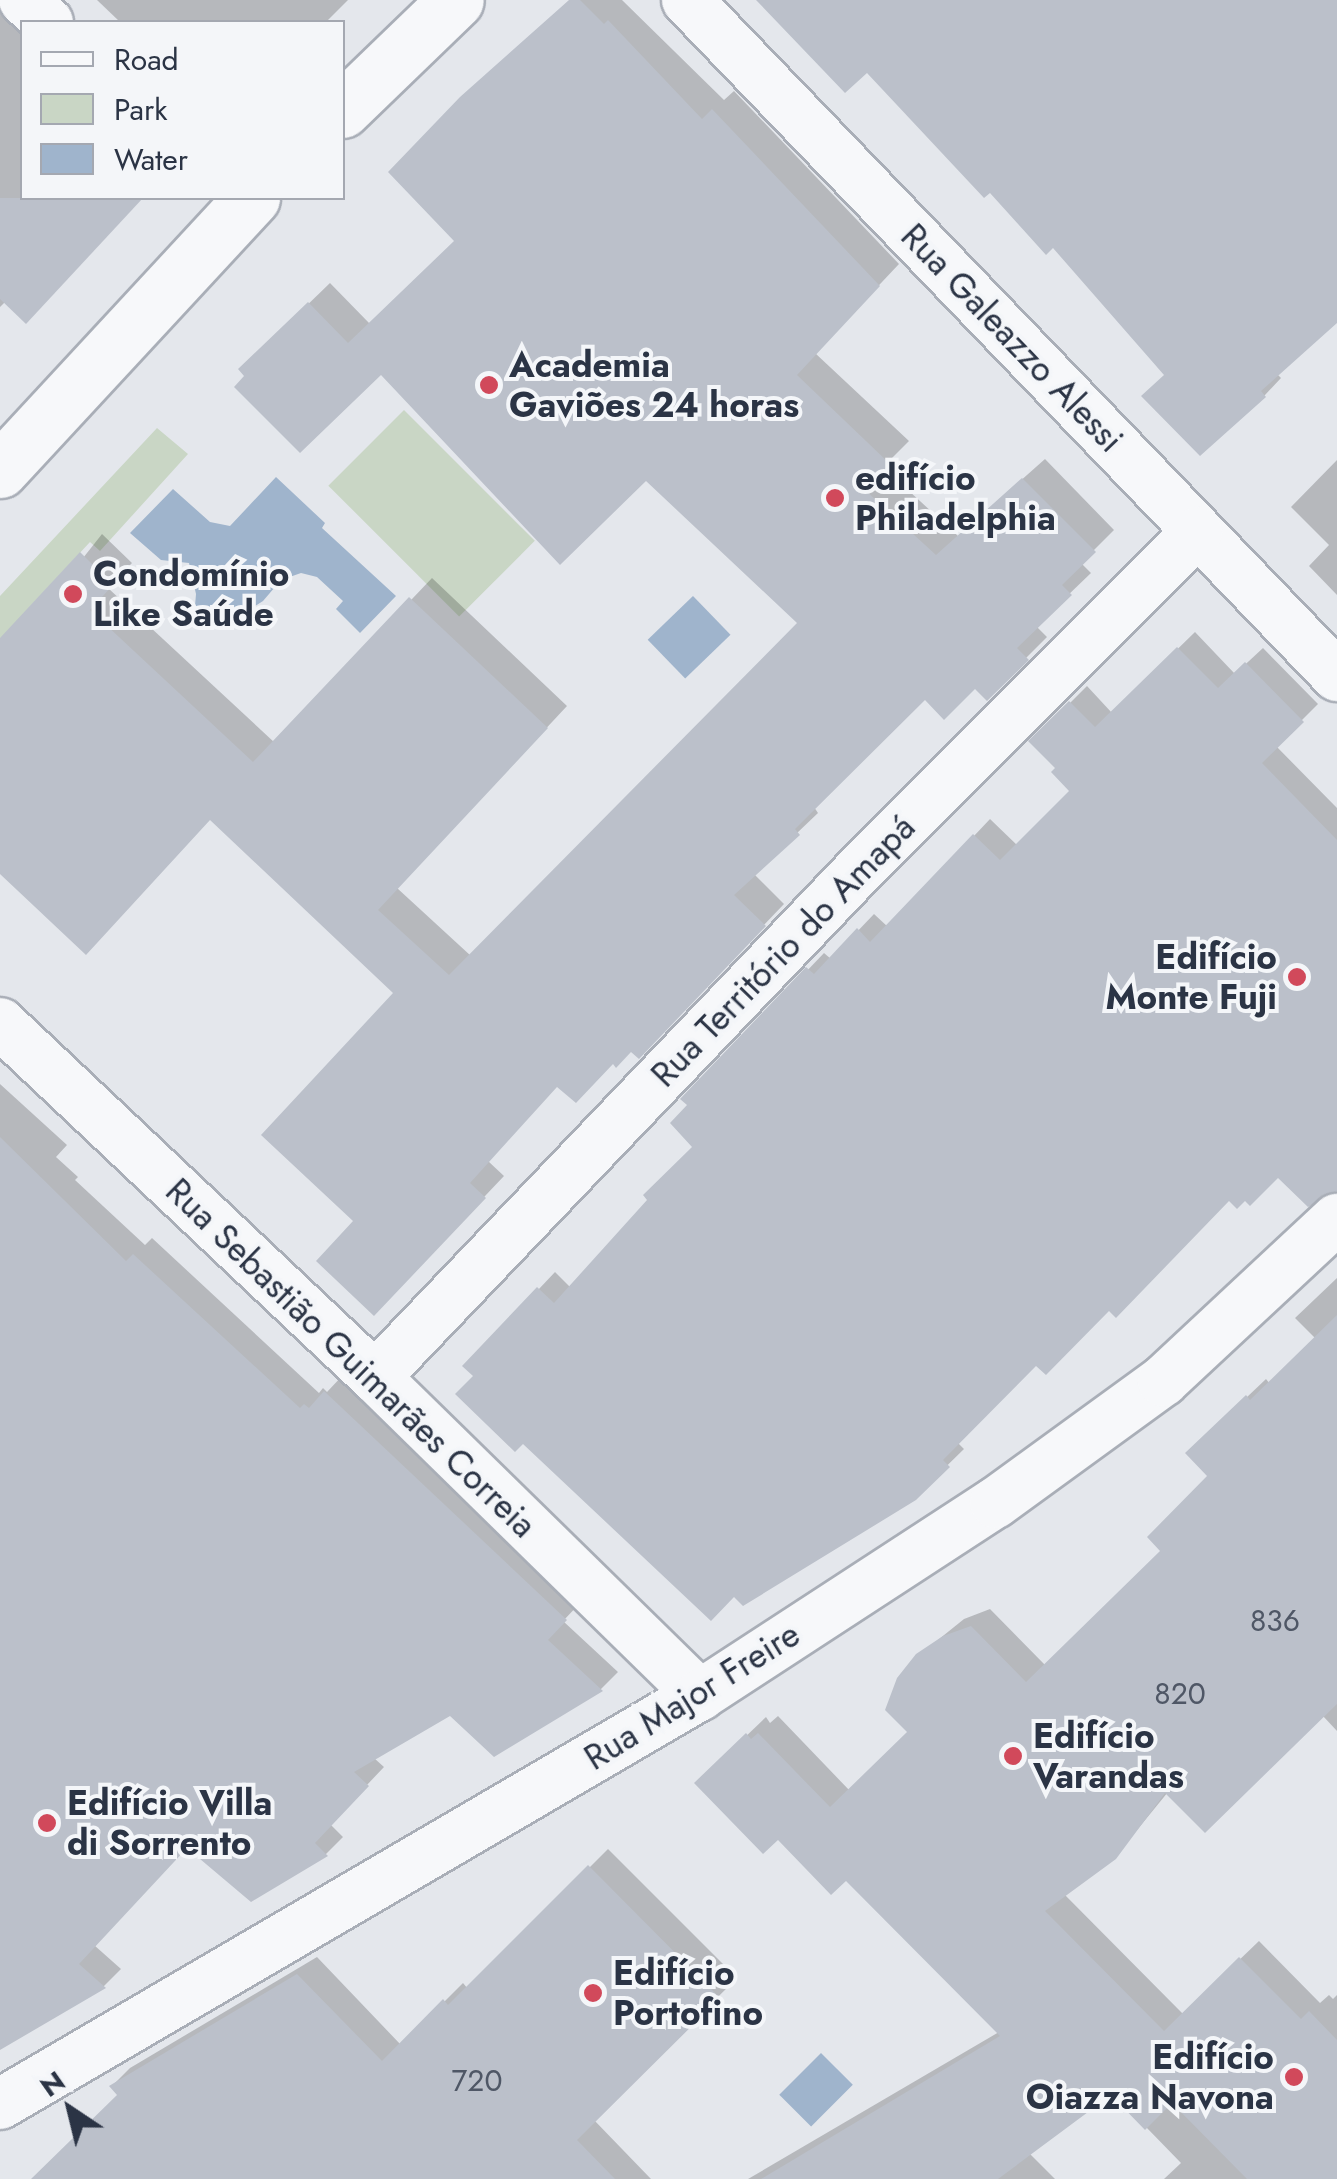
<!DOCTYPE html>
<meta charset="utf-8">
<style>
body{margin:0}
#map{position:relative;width:1337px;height:2179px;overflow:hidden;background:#e4e7ec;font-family:Jost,sans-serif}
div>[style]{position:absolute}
.green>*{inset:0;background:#c9d6c5;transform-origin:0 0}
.water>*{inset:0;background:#9fb4cc;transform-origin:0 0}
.shadow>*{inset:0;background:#0003}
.building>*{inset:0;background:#bbc0ca}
.roads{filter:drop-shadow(2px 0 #a9aeb7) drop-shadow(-2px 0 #a9aeb7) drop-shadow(0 2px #a9aeb7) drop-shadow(0 -2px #a9aeb7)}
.minor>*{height:50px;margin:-25px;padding:0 25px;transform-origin:25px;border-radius:25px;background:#f7f8fa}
.tertiary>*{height:55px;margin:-27.5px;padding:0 27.5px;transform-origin:27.5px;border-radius:27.5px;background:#f7f8fa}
.dots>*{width:28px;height:28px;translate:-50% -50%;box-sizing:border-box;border:5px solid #f4f6f9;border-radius:50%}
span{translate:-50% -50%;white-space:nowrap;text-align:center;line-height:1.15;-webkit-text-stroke:8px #f4f6f9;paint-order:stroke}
.number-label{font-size:30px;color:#4f5766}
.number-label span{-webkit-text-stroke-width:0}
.street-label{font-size:35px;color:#2b3445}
.poi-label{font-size:35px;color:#2b3445;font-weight:700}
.left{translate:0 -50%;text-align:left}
.right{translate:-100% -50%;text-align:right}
.legend{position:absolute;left:20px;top:20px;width:325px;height:180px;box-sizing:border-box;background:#f4f6f9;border:2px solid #a4a8b1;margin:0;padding:12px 18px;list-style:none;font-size:30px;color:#2b3445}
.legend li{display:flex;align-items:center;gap:20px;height:50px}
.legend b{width:50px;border:2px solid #a4a8b1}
.north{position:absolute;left:20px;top:2059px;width:100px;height:100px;-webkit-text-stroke:8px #f4f6f9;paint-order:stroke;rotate:325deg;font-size:28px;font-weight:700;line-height:40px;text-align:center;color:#2b3445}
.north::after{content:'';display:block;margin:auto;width:35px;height:45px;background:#2b3445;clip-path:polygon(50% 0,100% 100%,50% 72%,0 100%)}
</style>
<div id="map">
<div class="green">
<i style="left:404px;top:410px;width:185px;height:107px;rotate:45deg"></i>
<i style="clip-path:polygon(157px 428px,188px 454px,100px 551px,90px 542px,24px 613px,0 660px,0 596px)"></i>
</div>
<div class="water">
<i style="clip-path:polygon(276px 477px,325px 523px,322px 528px,396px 596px,360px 633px,336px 609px,343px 601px,317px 577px,301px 573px,281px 580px,263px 601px,240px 616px,227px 621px,194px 618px,196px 594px,189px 563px,161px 560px,130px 533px,173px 489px,210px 522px,230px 526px)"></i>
<i style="left:693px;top:596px;width:54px;height:63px;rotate:46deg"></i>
<i style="left:821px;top:2053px;width:45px;height:59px;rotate:45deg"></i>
</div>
<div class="shadow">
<i style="clip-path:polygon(0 0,22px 22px,22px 198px,141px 198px,44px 302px,6px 301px,0 307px)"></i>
<i style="clip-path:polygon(97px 0,348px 0,326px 22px,120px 22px)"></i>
<i style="clip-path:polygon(570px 0,622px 0,724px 100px,734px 91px,899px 264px,815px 353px,909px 441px,883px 467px,958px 536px,1045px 459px,1114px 530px,1081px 563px,1091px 573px,1036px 626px,1047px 637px,987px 697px,975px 685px,925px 697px,814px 807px,818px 813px,754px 874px,784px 904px,659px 1035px,558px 1084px,488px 1161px,504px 1176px,394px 1292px,357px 1221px,397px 993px,211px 818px,0 871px,0 663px,102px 534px,132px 563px,108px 588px,275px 743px,432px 578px,567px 706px,397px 888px,471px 956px,801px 623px,646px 478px,381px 371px,248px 376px,241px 369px,330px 283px,370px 324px,457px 241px)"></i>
<i style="clip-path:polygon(760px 0,1337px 0,1337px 320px,1277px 374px,1281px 378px,1265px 395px,1200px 452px,1167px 374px,1053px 244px,867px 70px)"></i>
<i style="clip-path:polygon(1337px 460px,1337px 595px,1309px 566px,1329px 545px,1291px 507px)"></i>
<i style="clip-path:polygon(1195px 632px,1235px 674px,1263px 648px,1318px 704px,1276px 746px,1337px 808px,1337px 1160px,1278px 1174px,1245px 1197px,1230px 1198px,1109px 1308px,1036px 1362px,957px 1442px,964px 1449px,914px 1498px,523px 1441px,466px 1366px,555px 1272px,571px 1288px,696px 1146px,690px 1105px,684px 1099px,824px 953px,831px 959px,874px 914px,888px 927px,990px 819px,1018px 846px,1073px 791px,1059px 767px,1032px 741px,1087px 686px,1112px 713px)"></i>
<i style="clip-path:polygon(0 1084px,67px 1145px,56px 1157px,78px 1177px,75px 1180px,145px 1245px,152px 1238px,319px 1393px,323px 1388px,327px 1392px,343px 1375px,582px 1601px,563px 1621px,618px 1672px,601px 1689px,494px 1754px,450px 1712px,374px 1758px,384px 1767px,330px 1824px,343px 1837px,326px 1854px,251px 1899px,188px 1845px,94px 1945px,121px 1969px,104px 1986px,33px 2028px,0 1998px)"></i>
<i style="clip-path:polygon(1337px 1278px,1337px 1731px,1322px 1715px,1168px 1792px,1115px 1857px,1064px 1894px,1183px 2014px,1259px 1941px,1320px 2003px,1329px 1995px,1333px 1999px,1337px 1995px,1337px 2179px,1164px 2179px,1181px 2163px,1111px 2091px,1029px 2153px,1055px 2179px,748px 2179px,999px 2032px,846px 1877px,697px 1783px,766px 1717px,770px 1723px,778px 1716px,850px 1791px,910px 1732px,918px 1656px,964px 1619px,990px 1609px,1045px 1665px,1164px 1551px,1210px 1476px,1188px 1453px,1266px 1379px,1270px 1384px,1316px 1339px,1295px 1318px)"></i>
<i style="clip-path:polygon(608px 1849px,737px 1978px,594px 2120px,651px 2179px,71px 2179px,120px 2095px,112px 2086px,130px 2068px,317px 1957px,401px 2045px,463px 1983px,468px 1989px)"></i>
</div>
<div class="building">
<i style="clip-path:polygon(569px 0,580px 0,604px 24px,608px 20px,702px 119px,712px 109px,880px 286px,797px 375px,890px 464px,865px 490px,936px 555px,1022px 478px,1096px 552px,1062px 585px,1072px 595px,1017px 648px,1029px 660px,987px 701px,975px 689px,944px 720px,925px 700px,795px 829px,800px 835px,734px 895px,766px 926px,639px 1059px,631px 1052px,616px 1068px,613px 1064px,576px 1103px,557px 1087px,470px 1183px,486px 1198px,374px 1316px,316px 1261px,353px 1221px,261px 1135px,393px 993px,210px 820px,86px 955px,0 874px,0 638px,80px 552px,113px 585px,90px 610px,253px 762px,409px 597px,548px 728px,378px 910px,449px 975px,797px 623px,646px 481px,560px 565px,381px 375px,300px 453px,234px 387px,244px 376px,238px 369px,308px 302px,348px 343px,454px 241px,388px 172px,460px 97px)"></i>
<i style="clip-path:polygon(756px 0,1337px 0,1337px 323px,1261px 391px,1266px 397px,1200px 456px,1141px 396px,1164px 375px,1053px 248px,1046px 255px,990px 193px,984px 198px,867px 73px,845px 93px)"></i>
<i style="clip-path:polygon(0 198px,143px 198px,26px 324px,0 299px)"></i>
<i style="clip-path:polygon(1177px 647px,1218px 688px,1245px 662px,1304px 722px,1262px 763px,1337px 840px,1337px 1191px,1308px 1207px,1278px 1178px,1250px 1206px,1245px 1201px,1237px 1209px,1229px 1201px,1116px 1318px,1109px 1311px,1046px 1375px,1036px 1366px,943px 1460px,950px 1467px,916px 1500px,743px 1606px,734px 1597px,711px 1621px,523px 1444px,515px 1452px,455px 1394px,473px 1376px,462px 1366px,537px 1287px,554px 1303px,647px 1200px,643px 1195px,692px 1147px,670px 1123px,687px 1105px,680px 1099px,806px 967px,814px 974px,857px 928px,870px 942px,973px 834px,1000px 860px,1069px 791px,1051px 772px,1055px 768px,1028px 741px,1069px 701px,1095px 727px)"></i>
<i style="clip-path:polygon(0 1137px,126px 1261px,133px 1254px,300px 1408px,304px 1404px,309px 1408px,324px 1391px,567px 1620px,548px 1640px,603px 1691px,494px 1757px,450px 1716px,354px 1772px,369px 1786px,315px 1843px,328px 1856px,251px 1902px,187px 1848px,79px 1964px,106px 1988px,0 2050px)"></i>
<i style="clip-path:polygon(1337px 1315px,1337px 1704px,1205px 1833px,1165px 1793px,1116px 1859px,1045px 1911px,1164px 2031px,1239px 1957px,1301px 2019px,1309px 2011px,1337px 2040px,1337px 2179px,1247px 2179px,1172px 2103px,1145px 2130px,1111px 2095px,998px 2179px,761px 2179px,1000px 2036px,846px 1881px,831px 1895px,778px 1840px,763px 1854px,694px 1783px,746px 1733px,751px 1739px,758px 1733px,830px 1807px,907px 1732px,885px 1710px,897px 1678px,916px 1654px,943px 1636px,971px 1626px,1026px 1682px,1160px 1551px,1147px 1537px,1207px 1476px,1185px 1453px,1246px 1395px,1250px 1400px)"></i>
<i style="clip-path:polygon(588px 1865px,720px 1998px,577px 2140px,615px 2179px,31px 2179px,117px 2095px,109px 2086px,297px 1974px,382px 2061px,443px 1999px,448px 2005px)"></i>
</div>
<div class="roads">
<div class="minor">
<i style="left:24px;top:0;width:33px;rotate:43deg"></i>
<i style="left:687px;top:0;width:938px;rotate:46.12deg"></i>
<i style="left:0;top:1023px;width:516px;rotate:43.35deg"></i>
<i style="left:375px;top:1377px;width:455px;rotate:44.4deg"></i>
<i style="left:375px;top:1377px;width:708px;rotate:-46.32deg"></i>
<i style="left:864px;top:865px;width:471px;rotate:-45deg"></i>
<i style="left:0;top:2104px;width:811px;rotate:-30.3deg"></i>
<i style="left:700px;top:1695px;width:352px;rotate:-33.1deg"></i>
<i style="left:995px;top:1503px;width:208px;rotate:-36deg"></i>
<i style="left:1163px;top:1381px;width:238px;rotate:-43deg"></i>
</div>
<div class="tertiary">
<i style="left:342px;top:110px;width:158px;rotate:-44deg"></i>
<i style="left:0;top:470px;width:371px;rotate:-47.2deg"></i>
</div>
</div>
<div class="dots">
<i style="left:489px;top:385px;background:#d1495b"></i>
<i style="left:835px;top:498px;background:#d1495b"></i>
<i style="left:73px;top:594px;background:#d1495b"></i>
<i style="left:1297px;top:977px;background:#d1495b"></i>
<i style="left:1013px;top:1756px;background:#d1495b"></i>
<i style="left:47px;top:1823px;background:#d1495b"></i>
<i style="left:593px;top:1993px;background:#d1495b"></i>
<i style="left:1294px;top:2077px;background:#d1495b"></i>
</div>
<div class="number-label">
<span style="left:1275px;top:1621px">836</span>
<span style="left:1180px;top:1694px">820</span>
<span style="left:477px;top:2081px">720</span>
</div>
<div class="street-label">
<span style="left:1012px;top:338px;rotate:46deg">Rua Galeazzo Alessi</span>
<span style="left:783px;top:951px;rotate:-46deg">Rua Território do Amapá</span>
<span style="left:351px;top:1358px;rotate:44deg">Rua Sebastião Guimarães Correia</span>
<span style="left:692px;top:1696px;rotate:-32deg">Rua Major Freire</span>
</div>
<div class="poi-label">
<span class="left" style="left:509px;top:385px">Academia<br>Gaviões 24 horas</span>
<span class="left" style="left:855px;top:498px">edifício<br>Philadelphia</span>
<span class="left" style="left:93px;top:594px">Condomínio<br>Like Saúde</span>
<span class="right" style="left:1277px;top:977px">Edifício<br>Monte Fuji</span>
<span class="left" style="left:1033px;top:1756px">Edifício<br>Varandas</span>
<span class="left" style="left:67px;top:1823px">Edifício Villa<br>di Sorrento</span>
<span class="left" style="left:613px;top:1993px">Edifício<br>Portofino</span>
<span class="right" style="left:1274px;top:2077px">Edifício<br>Oiazza Navona</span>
</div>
<ul class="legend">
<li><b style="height:12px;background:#f7f8fa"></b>Road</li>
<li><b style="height:28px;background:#c9d6c5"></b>Park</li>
<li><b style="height:28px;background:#9fb4cc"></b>Water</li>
</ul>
<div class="north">N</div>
</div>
